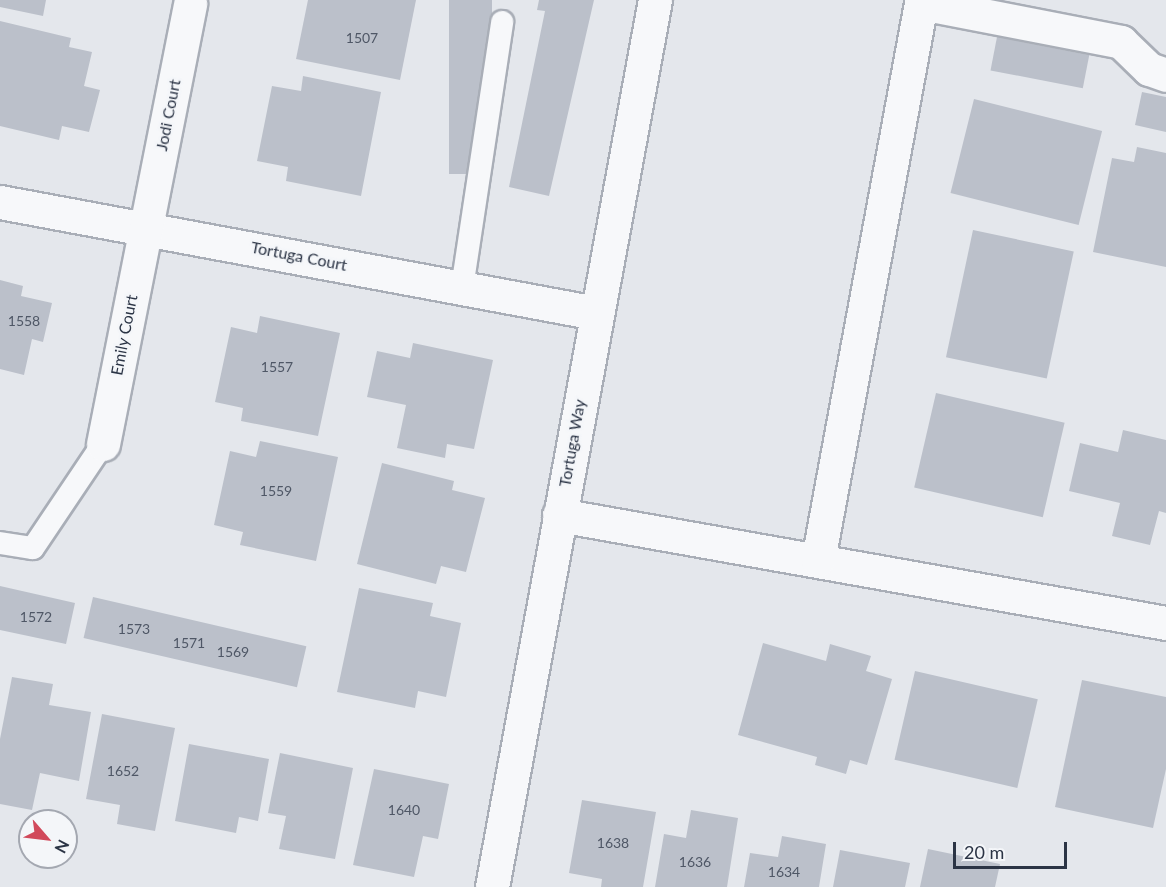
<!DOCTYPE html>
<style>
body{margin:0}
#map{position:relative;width:1166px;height:887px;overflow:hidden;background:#e4e7ec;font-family:Lato,sans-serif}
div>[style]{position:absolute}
.building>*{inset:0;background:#bbc0ca;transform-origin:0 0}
.roads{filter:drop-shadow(2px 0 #a9aeb7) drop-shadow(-2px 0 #a9aeb7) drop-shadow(0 2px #a9aeb7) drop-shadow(0 -2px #a9aeb7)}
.lane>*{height:22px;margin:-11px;padding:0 11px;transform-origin:11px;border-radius:11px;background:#f7f8fa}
.street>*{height:33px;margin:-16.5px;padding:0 16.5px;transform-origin:16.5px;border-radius:16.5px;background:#f7f8fa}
span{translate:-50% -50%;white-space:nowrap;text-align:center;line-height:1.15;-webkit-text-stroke:5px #f4f6f9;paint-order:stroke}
.number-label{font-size:14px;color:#4f5766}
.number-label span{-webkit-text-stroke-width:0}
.street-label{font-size:16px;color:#2b3445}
.north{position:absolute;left:18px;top:809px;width:60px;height:60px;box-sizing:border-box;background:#f4f6f9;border:2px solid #a4a8b1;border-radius:50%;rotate:118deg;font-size:16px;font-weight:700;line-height:24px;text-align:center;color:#2b3445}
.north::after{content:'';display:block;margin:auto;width:21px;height:27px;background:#d1495b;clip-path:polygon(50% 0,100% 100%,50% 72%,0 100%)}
.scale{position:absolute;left:953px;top:842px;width:114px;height:27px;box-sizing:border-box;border:3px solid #2b3445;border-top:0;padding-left:8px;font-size:18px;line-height:21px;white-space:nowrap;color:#2b3445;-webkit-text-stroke:4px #f4f6f9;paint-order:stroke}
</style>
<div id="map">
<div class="building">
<i style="clip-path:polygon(0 0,46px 0,43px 16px,0 7px)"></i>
<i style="clip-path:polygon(308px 0,416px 0,400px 80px,296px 59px)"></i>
<i style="left:449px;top:0;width:43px;height:174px"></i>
<i style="clip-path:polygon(539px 0,594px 0,549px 196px,509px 187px,545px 11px,537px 10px)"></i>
<i style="clip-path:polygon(0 21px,71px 38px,69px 47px,92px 52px,84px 86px,100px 90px,89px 132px,62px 126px,59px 140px,0 126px)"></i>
<i style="left:997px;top:37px;width:94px;height:34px;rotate:11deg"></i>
<i style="clip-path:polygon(303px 76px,381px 92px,361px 196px,286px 181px,288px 167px,257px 161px,272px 86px,301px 91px)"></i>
<i style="clip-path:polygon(1142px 92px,1166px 97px,1166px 132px,1135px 125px)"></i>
<i style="left:974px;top:99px;width:132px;height:97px;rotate:14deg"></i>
<i style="clip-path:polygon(1137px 147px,1166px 153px,1166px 267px,1093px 252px,1112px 158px,1134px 162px)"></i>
<i style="left:973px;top:230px;width:103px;height:130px;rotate:12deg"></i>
<i style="clip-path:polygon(0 280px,23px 286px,21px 296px,52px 303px,43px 342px,32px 339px,24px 375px,0 369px)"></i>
<i style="clip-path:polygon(260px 316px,340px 333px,318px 436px,241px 421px,243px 408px,215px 402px,231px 327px,257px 333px)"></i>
<i style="clip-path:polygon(413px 343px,493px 360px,474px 449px,447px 444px,445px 458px,397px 448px,406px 405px,367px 397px,377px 351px,410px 358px)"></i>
<i style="left:936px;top:393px;width:132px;height:97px;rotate:13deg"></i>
<i style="clip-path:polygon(1123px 430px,1166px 440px,1166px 513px,1159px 511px,1150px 545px,1112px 536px,1120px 503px,1069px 491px,1080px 443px,1118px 452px)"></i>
<i style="clip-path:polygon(260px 441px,338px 457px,316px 561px,240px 545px,243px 532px,214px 525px,230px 451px,256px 457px)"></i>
<i style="clip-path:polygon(382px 463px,454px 481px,452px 490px,485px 498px,466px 572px,441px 566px,436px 584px,357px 564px)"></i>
<i style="clip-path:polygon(0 586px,75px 603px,66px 644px,0 630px)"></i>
<i style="clip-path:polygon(359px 588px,433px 603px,430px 616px,461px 623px,446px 697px,418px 691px,415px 708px,337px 692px)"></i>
<i style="left:93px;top:597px;width:219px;height:42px;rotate:13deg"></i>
<i style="clip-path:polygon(763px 643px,826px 661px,830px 644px,871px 656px,866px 671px,892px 679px,867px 765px,850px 760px,846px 774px,815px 765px,817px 757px,738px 735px)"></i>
<i style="left:915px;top:671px;width:126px;height:91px;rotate:13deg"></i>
<i style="clip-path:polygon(12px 677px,53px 684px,49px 705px,91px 712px,79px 781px,40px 773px,32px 810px,0 804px,0 739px)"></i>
<i style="clip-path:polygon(1082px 680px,1166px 697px,1166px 769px,1153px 828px,1055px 807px)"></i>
<i style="clip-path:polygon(102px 714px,175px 728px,155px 831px,117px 824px,120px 805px,86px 799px)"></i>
<i style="clip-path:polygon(189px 744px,269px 759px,258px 821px,239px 817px,236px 833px,175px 821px)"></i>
<i style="clip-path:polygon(280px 753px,353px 768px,335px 859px,279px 849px,286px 816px,268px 813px)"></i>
<i style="clip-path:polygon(374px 769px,449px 784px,438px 839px,423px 836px,414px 877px,353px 865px)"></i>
<i style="clip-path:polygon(582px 800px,656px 812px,643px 887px,601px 887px,602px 879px,569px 873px)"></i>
<i style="clip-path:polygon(691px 810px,738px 818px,727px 887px,655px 887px,664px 834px,686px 838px)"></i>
<i style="clip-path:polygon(782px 836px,826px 844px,819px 887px,744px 887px,750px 853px,778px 857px)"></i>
<i style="clip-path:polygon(928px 849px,1000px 864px,995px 887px,920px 887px)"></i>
<i style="clip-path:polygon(840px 850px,910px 863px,905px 887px,833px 887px)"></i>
</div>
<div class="roads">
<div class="lane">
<i style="left:462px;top:288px;width:269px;rotate:-81.4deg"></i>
<i style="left:0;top:543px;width:33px;rotate:9deg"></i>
<i style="left:33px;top:548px;width:125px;rotate:-56.1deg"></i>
</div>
<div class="street">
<i style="left:0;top:202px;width:606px;rotate:10.55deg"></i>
<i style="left:103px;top:444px;width:449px;rotate:-78.8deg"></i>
<i style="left:559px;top:515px;width:617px;rotate:10.09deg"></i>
<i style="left:818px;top:560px;width:566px;rotate:-79.52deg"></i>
<i style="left:921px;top:3px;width:204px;rotate:11deg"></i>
<i style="left:1121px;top:42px;width:39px;rotate:44deg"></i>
<i style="left:1149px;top:69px;width:18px;rotate:19deg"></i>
<i style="left:492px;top:887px;width:902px;rotate:-79.59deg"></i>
</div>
</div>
<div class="number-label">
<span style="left:362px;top:38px">1507</span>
<span style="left:24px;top:321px">1558</span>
<span style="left:277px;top:367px">1557</span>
<span style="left:276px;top:491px">1559</span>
<span style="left:36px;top:617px">1572</span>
<span style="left:134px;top:629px">1573</span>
<span style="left:189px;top:643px">1571</span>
<span style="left:233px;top:652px">1569</span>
<span style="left:123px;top:771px">1652</span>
<span style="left:404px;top:810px">1640</span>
<span style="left:613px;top:843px">1638</span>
<span style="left:695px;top:862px">1636</span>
<span style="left:784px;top:872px">1634</span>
</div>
<div class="street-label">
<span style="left:168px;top:115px;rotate:-79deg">Jodi Court</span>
<span style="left:299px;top:256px;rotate:11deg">Tortuga Court</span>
<span style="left:124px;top:335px;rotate:-79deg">Emily Court</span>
<span style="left:572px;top:443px;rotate:-80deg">Tortuga Way</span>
</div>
<div class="north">N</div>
<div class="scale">20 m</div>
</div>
